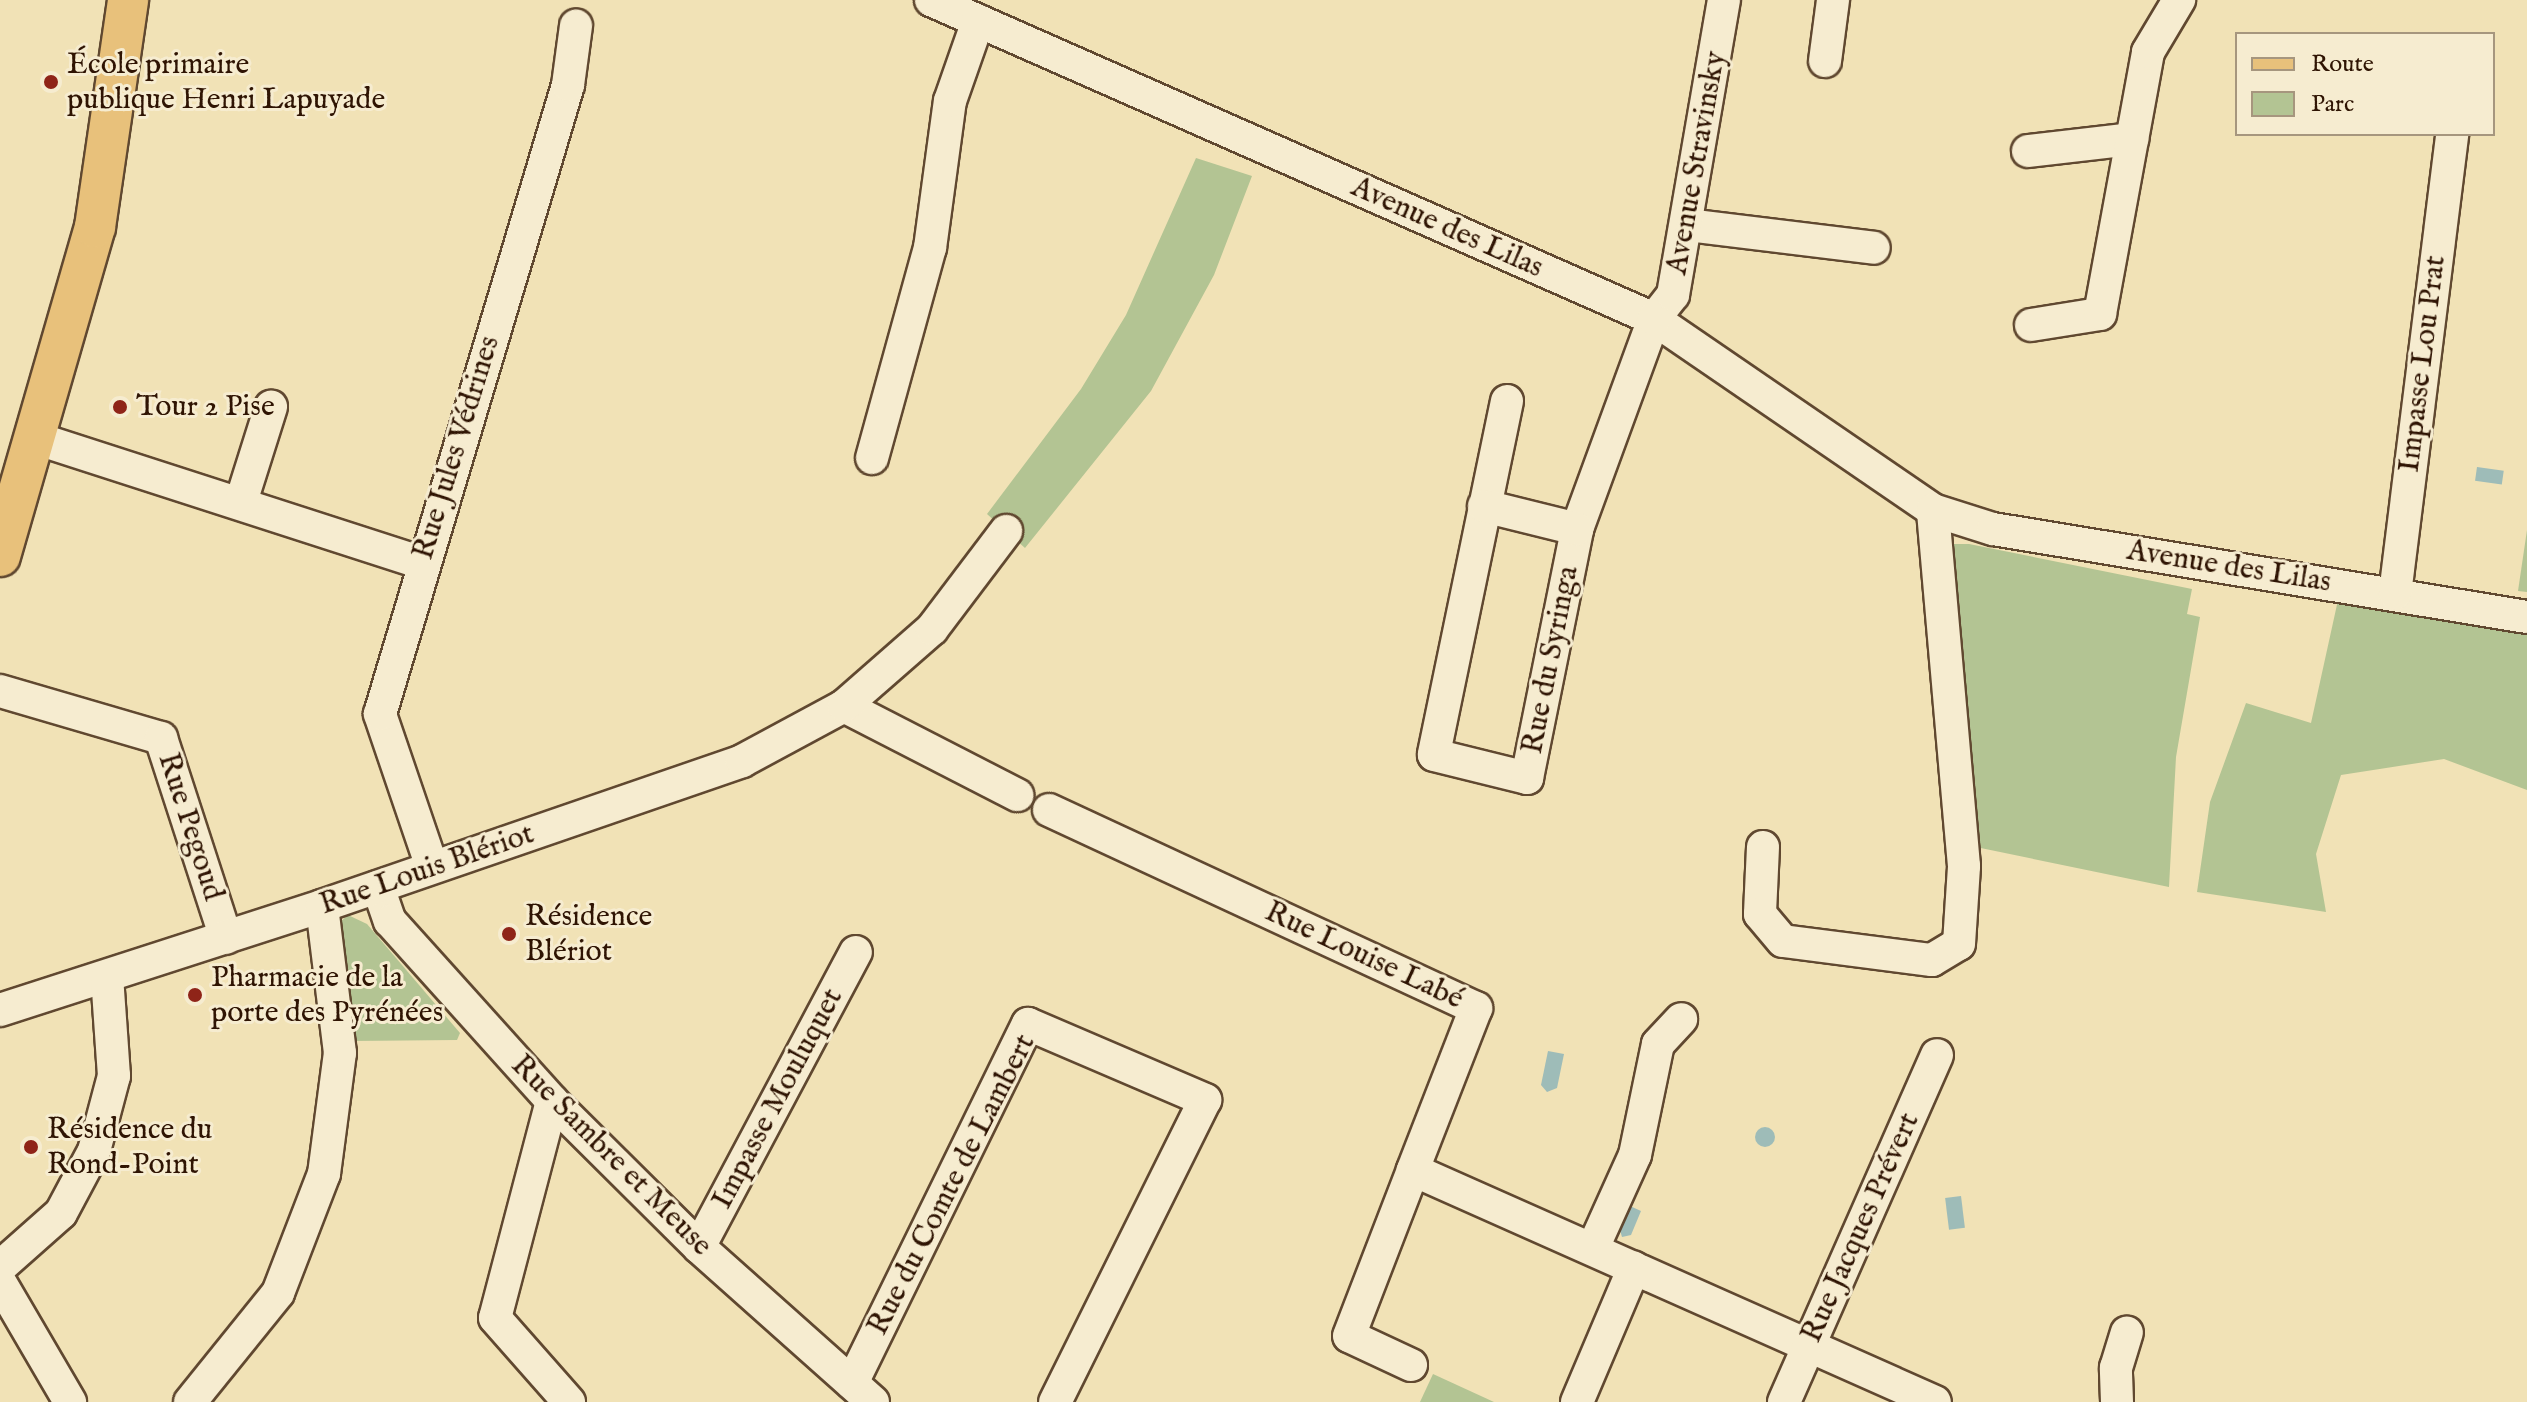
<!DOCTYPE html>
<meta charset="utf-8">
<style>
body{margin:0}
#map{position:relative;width:2527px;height:1402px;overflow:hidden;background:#f1e2b6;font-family:"IM FELL English",serif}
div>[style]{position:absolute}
.green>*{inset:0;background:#b3c493}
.water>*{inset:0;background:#9ebcb8;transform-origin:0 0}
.round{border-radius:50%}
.roads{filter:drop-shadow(2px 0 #604830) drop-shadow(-2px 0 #604830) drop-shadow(0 2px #604830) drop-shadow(0 -2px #604830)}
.minor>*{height:32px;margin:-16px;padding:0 16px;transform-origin:16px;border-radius:16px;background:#f6ecd0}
.major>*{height:40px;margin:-20px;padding:0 20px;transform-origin:20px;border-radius:20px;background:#e8c17b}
.dots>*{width:22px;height:22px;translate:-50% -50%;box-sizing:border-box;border:4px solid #f6ecd0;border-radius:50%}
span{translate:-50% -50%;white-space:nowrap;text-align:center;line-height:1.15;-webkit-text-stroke:6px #f6ecd0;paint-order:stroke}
.poi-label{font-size:30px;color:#2f1403}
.left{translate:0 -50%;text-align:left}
.street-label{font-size:30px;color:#2f1403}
.legend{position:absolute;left:2235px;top:32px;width:260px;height:104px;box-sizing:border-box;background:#f6ecd0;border:2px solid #a6967e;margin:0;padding:10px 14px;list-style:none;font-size:24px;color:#2f1403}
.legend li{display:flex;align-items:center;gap:16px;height:40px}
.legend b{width:40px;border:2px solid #a6967e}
</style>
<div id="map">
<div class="green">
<i style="clip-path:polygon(1196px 158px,1252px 176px,1214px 275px,1151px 391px,1025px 548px,987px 514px,1081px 389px,1126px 315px)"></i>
<i style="clip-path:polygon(2527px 530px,2527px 592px,2518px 591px)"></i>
<i style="clip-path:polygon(1949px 544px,1969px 544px,2192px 589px,2187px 614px,2200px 617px,2176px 757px,2169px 887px,1971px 846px)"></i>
<i style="clip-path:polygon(2338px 600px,2527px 635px,2527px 790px,2444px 759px,2341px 775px,2316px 854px,2326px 912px,2197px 892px,2210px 802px,2246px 703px,2311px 723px)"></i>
<i style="clip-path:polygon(348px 915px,367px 924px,460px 1033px,457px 1040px,351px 1041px,340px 922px)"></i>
<i style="clip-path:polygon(1433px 1374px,1494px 1402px,1420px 1402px)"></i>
</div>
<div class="water">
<i style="left:2477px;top:467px;width:27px;height:14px;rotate:8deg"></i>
<i style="clip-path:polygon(1548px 1051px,1564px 1054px,1557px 1088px,1547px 1092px,1541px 1085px)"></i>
<i class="round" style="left:1755px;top:1127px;width:20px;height:20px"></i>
<i style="left:1961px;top:1196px;width:32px;height:16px;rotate:83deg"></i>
<i style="clip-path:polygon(1630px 1206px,1641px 1211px,1631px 1235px,1622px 1237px,1619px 1227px)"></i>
</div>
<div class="roads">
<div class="minor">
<i style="left:931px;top:0;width:790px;rotate:23.81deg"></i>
<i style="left:1654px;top:319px;width:338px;rotate:34.4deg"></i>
<i style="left:1933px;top:510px;width:63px;rotate:17.6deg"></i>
<i style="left:1993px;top:529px;width:541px;rotate:9.36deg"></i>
<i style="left:1825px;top:61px;width:62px;rotate:-82.5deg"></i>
<i style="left:2028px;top:151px;width:105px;rotate:-6.6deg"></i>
<i style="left:1688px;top:225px;width:187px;rotate:7deg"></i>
<i style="left:2031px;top:325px;width:70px;rotate:-9.1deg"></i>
<i style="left:2100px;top:314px;width:266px;rotate:-79.6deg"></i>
<i style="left:2148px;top:52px;width:61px;rotate:-59.2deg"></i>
<i style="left:1507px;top:401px;width:361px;rotate:101.7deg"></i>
<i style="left:1434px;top:755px;width:96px;rotate:13.9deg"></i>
<i style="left:1527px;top:778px;width:254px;rotate:-78.6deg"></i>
<i style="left:1577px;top:529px;width:224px;rotate:-69.9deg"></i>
<i style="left:1654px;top:319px;width:31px;rotate:-52deg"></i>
<i style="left:1673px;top:295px;width:299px;rotate:-80.2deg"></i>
<i style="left:35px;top:438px;width:407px;rotate:17.9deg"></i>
<i style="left:872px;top:458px;width:218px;rotate:-74.6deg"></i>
<i style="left:930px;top:248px;width:148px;rotate:-82.3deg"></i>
<i style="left:950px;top:101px;width:85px;rotate:-70.7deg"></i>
<i style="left:241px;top:502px;width:100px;rotate:-72.5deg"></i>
<i style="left:1484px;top:506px;width:96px;rotate:13.9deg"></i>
<i style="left:2395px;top:594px;width:464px;rotate:-82.9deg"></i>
<i style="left:0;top:691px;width:168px;rotate:16.3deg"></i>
<i style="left:161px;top:738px;width:210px;rotate:72deg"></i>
<i style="left:844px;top:706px;width:195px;rotate:27.2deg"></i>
<i style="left:1049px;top:810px;width:471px;rotate:24.9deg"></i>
<i style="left:1476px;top:1008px;width:174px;rotate:111.3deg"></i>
<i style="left:1413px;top:1170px;width:571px;rotate:23.96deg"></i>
<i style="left:1763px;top:847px;width:67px;rotate:92.6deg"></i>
<i style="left:1760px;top:914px;width:35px;rotate:50deg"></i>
<i style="left:1783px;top:941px;width:150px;rotate:7.3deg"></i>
<i style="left:1932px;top:960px;width:31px;rotate:-31deg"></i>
<i style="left:1959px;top:944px;width:78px;rotate:-86.3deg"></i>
<i style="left:1964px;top:866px;width:357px;rotate:-95deg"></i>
<i style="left:432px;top:867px;width:162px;rotate:-108.8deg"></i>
<i style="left:380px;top:714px;width:656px;rotate:-73.36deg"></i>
<i style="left:568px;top:85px;width:60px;rotate:-82.3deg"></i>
<i style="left:378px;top:887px;width:36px;rotate:71deg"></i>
<i style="left:390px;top:921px;width:242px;rotate:48deg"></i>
<i style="left:552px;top:1101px;width:207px;rotate:44.8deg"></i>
<i style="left:699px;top:1247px;width:233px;rotate:41.7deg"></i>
<i style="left:0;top:1010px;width:338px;rotate:-17.9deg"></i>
<i style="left:322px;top:906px;width:444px;rotate:-19deg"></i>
<i style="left:742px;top:761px;width:116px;rotate:-28.3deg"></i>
<i style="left:844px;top:706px;width:117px;rotate:-41.2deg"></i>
<i style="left:932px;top:629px;width:123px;rotate:-52.9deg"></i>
<i style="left:552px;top:1101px;width:224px;rotate:104.7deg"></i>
<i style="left:495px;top:1318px;width:112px;rotate:48.6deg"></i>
<i style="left:699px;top:1247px;width:334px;rotate:-62deg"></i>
<i style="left:1593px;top:1248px;width:102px;rotate:-65.7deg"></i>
<i style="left:1635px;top:1155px;width:113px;rotate:-78.3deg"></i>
<i style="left:1658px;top:1044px;width:34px;rotate:-47deg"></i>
<i style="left:0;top:1267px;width:81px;rotate:-41.5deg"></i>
<i style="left:61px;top:1213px;width:70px;rotate:-62deg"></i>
<i style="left:94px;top:1151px;width:78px;rotate:-75.1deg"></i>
<i style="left:114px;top:1076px;width:99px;rotate:-94deg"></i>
<i style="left:0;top:1282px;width:139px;rotate:59.7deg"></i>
<i style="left:1411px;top:1365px;width:68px;rotate:-154.9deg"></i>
<i style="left:1349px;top:1336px;width:178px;rotate:-68.9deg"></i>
<i style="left:852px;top:1383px;width:400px;rotate:-63.9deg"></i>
<i style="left:1028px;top:1024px;width:193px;rotate:23.2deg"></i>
<i style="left:1205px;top:1100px;width:337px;rotate:116.4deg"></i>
<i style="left:190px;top:1402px;width:140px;rotate:-51.1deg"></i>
<i style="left:278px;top:1293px;width:128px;rotate:-68.9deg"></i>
<i style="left:324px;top:1174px;width:122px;rotate:-82.5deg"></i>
<i style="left:340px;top:1053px;width:148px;rotate:-97deg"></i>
<i style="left:1577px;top:1402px;width:146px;rotate:-67deg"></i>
<i style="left:1784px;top:1402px;width:379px;rotate:-66.2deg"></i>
<i style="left:2117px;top:1402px;width:34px;rotate:-92deg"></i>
<i style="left:2116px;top:1368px;width:37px;rotate:-73deg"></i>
</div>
<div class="major">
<i style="left:0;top:556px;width:342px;rotate:-73.9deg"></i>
<i style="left:95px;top:227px;width:229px;rotate:-81.7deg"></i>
</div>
</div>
<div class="dots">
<i style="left:51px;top:82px;background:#8f2418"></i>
<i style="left:120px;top:407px;background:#8f2418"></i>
<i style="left:509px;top:934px;background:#8f2418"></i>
<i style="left:195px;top:995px;background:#8f2418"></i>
<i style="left:31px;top:1147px;background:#8f2418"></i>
</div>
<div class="poi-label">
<span class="left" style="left:67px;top:82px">École primaire<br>publique Henri Lapuyade</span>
<span class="left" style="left:136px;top:407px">Tour 2 Pise</span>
<span class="left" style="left:525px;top:934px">Résidence<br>Blériot</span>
<span class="left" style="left:211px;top:995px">Pharmacie de la<br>porte des Pyrénées</span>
<span class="left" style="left:47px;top:1147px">Résidence du<br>Rond-Point</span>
</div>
<div class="street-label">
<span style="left:1697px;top:163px;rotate:-80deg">Avenue Stravinsky</span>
<span style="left:1447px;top:228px;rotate:24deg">Avenue des Lilas</span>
<span style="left:2423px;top:364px;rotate:-83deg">Impasse Lou Prat</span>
<span style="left:457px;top:448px;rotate:-73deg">Rue Jules Védrines</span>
<span style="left:2229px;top:567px;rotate:9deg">Avenue des Lilas</span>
<span style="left:1551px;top:660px;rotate:-79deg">Rue du Syringa</span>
<span style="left:190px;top:827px;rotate:72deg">Rue Pegoud</span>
<span style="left:427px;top:870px;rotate:-19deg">Rue Louis Blériot</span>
<span style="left:1364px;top:956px;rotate:25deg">Rue Louise Labé</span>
<span style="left:778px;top:1099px;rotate:-62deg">Impasse Mouluquet</span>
<span style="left:611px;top:1156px;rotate:45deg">Rue Sambre et Meuse</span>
<span style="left:952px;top:1185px;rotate:-63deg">Rue du Comte de Lambert</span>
<span style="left:1861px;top:1228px;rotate:-66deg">Rue Jacques Prévert</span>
</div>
<ul class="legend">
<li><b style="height:10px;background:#e8c17b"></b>Route</li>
<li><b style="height:22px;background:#b3c493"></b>Parc</li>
</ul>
</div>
